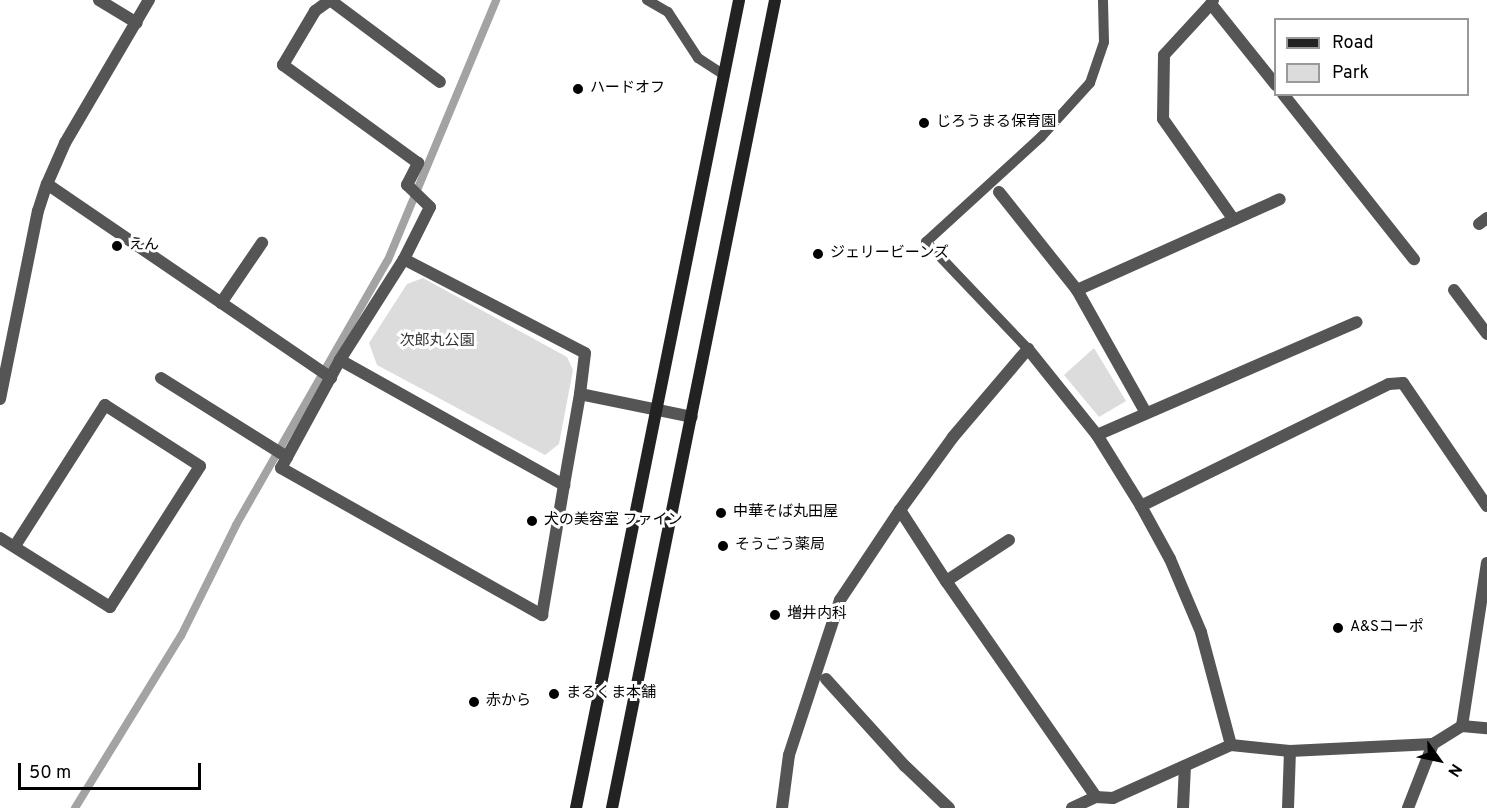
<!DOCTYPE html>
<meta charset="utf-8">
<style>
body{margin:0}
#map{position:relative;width:1487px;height:808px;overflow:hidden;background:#fff;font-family:Overpass,"Noto Sans JP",sans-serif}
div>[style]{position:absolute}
.green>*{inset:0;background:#dcdcdc}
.stream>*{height:8px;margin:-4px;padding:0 4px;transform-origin:4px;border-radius:4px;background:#a3a3a3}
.lane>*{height:10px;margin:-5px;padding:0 5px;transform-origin:5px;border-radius:5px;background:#555}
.street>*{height:12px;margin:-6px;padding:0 6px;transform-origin:6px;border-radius:6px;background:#555}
.secondary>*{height:12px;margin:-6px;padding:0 6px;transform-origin:6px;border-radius:6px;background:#222}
.dots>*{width:16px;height:16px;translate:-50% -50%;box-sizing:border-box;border:3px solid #fff;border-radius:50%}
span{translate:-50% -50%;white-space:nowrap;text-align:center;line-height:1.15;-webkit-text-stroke:6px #fff;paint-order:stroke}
.poi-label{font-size:15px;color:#000}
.left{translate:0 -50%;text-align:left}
.park-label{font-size:15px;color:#333}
.legend{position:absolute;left:1274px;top:18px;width:195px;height:78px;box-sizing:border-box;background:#fff;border:2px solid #999;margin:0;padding:8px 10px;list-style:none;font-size:18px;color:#000}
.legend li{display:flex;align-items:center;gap:12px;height:30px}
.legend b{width:30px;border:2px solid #999}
.north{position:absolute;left:1409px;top:730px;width:60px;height:60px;-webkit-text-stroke:4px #fff;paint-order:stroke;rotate:123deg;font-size:16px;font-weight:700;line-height:24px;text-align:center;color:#000}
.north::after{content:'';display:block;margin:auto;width:21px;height:27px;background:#000;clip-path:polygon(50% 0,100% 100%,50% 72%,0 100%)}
.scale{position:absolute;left:18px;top:763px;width:183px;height:27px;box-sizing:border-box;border:3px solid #000;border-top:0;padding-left:8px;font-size:18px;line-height:21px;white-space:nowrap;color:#000;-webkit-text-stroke:4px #fff;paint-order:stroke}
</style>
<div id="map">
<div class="green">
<i style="clip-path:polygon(423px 278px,567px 357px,573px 370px,559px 444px,545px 455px,377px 365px,369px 343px,407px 284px)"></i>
<i style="clip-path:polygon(1094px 348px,1126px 401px,1099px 417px,1064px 375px)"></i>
</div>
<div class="stream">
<i style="left:75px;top:808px;width:202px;rotate:-58.4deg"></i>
<i style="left:181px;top:636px;width:124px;rotate:-63.6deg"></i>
<i style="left:236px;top:525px;width:305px;rotate:-60.2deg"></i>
<i style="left:388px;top:260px;width:282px;rotate:-67.4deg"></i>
</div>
<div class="lane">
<i style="left:647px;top:0;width:24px;rotate:30deg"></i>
<i style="left:668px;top:12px;width:55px;rotate:56.9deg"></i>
<i style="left:698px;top:58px;width:31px;rotate:33deg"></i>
<i style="left:1028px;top:349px;width:148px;rotate:-133.6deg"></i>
<i style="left:926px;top:242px;width:156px;rotate:-42.4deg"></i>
<i style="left:1041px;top:137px;width:73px;rotate:-47.8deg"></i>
<i style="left:1090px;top:83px;width:43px;rotate:-71.1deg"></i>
<i style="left:1104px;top:42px;width:42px;rotate:-91.4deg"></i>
</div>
<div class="street">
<i style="left:99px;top:0;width:44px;rotate:31.2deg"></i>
<i style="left:1213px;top:0;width:4px;rotate:117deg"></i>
<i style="left:1211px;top:4px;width:104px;rotate:51.3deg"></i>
<i style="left:1211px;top:4px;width:69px;rotate:132.7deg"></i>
<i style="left:1164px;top:55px;width:64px;rotate:90.9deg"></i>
<i style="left:1163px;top:119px;width:123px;rotate:54.9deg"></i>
<i style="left:1283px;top:94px;width:211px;rotate:51.6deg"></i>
<i style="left:47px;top:184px;width:344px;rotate:34.3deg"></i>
<i style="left:999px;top:192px;width:125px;rotate:51.5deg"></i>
<i style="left:1077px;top:290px;width:141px;rotate:60.7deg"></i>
<i style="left:1479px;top:224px;width:10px;rotate:-37deg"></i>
<i style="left:404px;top:259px;width:58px;rotate:-63.4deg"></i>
<i style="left:430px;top:207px;width:32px;rotate:-136deg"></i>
<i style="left:407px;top:185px;width:25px;rotate:-63deg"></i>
<i style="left:418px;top:163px;width:167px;rotate:-144deg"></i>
<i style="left:283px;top:65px;width:63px;rotate:-59.3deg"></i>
<i style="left:315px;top:11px;width:19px;rotate:-36deg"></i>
<i style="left:330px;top:0;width:137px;rotate:36.7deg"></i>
<i style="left:1077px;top:290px;width:222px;rotate:-24.1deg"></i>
<i style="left:1454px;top:290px;width:55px;rotate:53.1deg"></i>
<i style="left:221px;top:303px;width:73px;rotate:-55.7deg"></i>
<i style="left:340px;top:360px;width:123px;rotate:118.6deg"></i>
<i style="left:281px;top:468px;width:300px;rotate:29.4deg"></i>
<i style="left:542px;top:615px;width:132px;rotate:-80.4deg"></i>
<i style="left:564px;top:485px;width:92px;rotate:-80deg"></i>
<i style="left:580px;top:394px;width:41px;rotate:-83deg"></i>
<i style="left:585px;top:353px;width:204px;rotate:-152.6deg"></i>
<i style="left:404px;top:259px;width:120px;rotate:122.4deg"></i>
<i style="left:340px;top:360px;width:257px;rotate:29.2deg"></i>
<i style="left:161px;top:378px;width:149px;rotate:32.1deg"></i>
<i style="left:580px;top:394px;width:114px;rotate:11.6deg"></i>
<i style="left:0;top:399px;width:192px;rotate:-78.6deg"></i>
<i style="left:38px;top:211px;width:28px;rotate:-72deg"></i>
<i style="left:47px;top:184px;width:45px;rotate:-66.3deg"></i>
<i style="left:65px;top:143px;width:166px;rotate:-59.6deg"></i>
<i style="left:1097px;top:435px;width:283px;rotate:-23.5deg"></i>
<i style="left:900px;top:510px;width:90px;rotate:-54deg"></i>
<i style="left:953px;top:437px;width:116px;rotate:-49.6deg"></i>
<i style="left:1028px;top:349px;width:110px;rotate:51.3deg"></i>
<i style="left:1097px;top:435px;width:84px;rotate:58.2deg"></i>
<i style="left:0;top:538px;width:130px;rotate:32.1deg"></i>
<i style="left:110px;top:607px;width:167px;rotate:-57.4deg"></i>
<i style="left:200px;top:466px;width:113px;rotate:-147.3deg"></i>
<i style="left:105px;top:405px;width:167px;rotate:122.6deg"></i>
<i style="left:1009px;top:540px;width:75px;rotate:146.9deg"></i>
<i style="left:946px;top:581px;width:263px;rotate:55.2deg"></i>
<i style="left:826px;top:679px;width:118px;rotate:47.8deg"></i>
<i style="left:905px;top:766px;width:61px;rotate:43.7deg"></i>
<i style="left:1462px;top:726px;width:165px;rotate:-81.3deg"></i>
<i style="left:1231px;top:745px;width:117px;rotate:-104.9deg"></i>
<i style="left:1201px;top:632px;width:79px;rotate:-113deg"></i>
<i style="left:1170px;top:559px;width:60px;rotate:-118.7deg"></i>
<i style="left:1141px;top:506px;width:276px;rotate:-26.2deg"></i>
<i style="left:1389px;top:384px;width:14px;rotate:-4deg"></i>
<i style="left:1403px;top:383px;width:149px;rotate:55.7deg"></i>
<i style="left:782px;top:808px;width:53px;rotate:-82.5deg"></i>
<i style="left:789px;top:755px;width:163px;rotate:-71.8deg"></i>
<i style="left:840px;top:600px;width:108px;rotate:-56.3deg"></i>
<i style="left:900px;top:510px;width:85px;rotate:57.1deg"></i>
<i style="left:1072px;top:808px;width:26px;rotate:-25deg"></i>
<i style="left:1096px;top:797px;width:17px;rotate:3deg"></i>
<i style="left:1113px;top:798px;width:129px;rotate:-24.2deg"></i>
<i style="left:1231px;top:745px;width:59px;rotate:5.8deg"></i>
<i style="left:1290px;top:751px;width:143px;rotate:-2.8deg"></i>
<i style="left:1433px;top:744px;width:34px;rotate:-32deg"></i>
<i style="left:1462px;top:726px;width:25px;rotate:5deg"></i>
<i style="left:1183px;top:808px;width:42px;rotate:-87.3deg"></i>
<i style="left:1288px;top:808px;width:57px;rotate:-88deg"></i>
<i style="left:1408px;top:808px;width:69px;rotate:-68.7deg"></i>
</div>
<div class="secondary">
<i style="left:576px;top:808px;width:824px;rotate:-78.59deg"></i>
<i style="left:612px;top:808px;width:824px;rotate:-78.59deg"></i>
</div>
<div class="dots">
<i style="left:578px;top:89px;background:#000"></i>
<i style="left:924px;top:123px;background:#000"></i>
<i style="left:117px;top:246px;background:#000"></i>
<i style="left:818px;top:254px;background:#000"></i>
<i style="left:721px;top:513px;background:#000"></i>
<i style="left:532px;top:521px;background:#000"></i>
<i style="left:723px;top:546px;background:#000"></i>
<i style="left:775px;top:615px;background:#000"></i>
<i style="left:1338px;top:628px;background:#000"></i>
<i style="left:554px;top:694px;background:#000"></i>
<i style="left:474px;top:702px;background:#000"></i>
</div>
<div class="poi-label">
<span class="left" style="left:590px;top:89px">ハードオフ</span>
<span class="left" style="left:936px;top:123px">じろうまる保育園</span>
<span class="left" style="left:129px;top:246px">えん</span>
<span class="left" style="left:830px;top:254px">ジェリービーンズ</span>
<span class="left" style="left:733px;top:513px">中華そば丸田屋</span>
<span class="left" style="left:544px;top:521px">犬の美容室 ファイン</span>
<span class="left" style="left:735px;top:546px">そうごう薬局</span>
<span class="left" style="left:787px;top:615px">増井内科</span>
<span class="left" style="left:1350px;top:628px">A&amp;Sコーポ</span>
<span class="left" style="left:566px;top:694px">まるくま本舗</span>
<span class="left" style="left:486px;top:702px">赤から</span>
</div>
<div class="park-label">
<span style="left:437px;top:342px">次郎丸公園</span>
</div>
<ul class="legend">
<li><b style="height:8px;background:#222"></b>Road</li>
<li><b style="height:16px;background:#dcdcdc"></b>Park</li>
</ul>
<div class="north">N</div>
<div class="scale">50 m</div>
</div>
